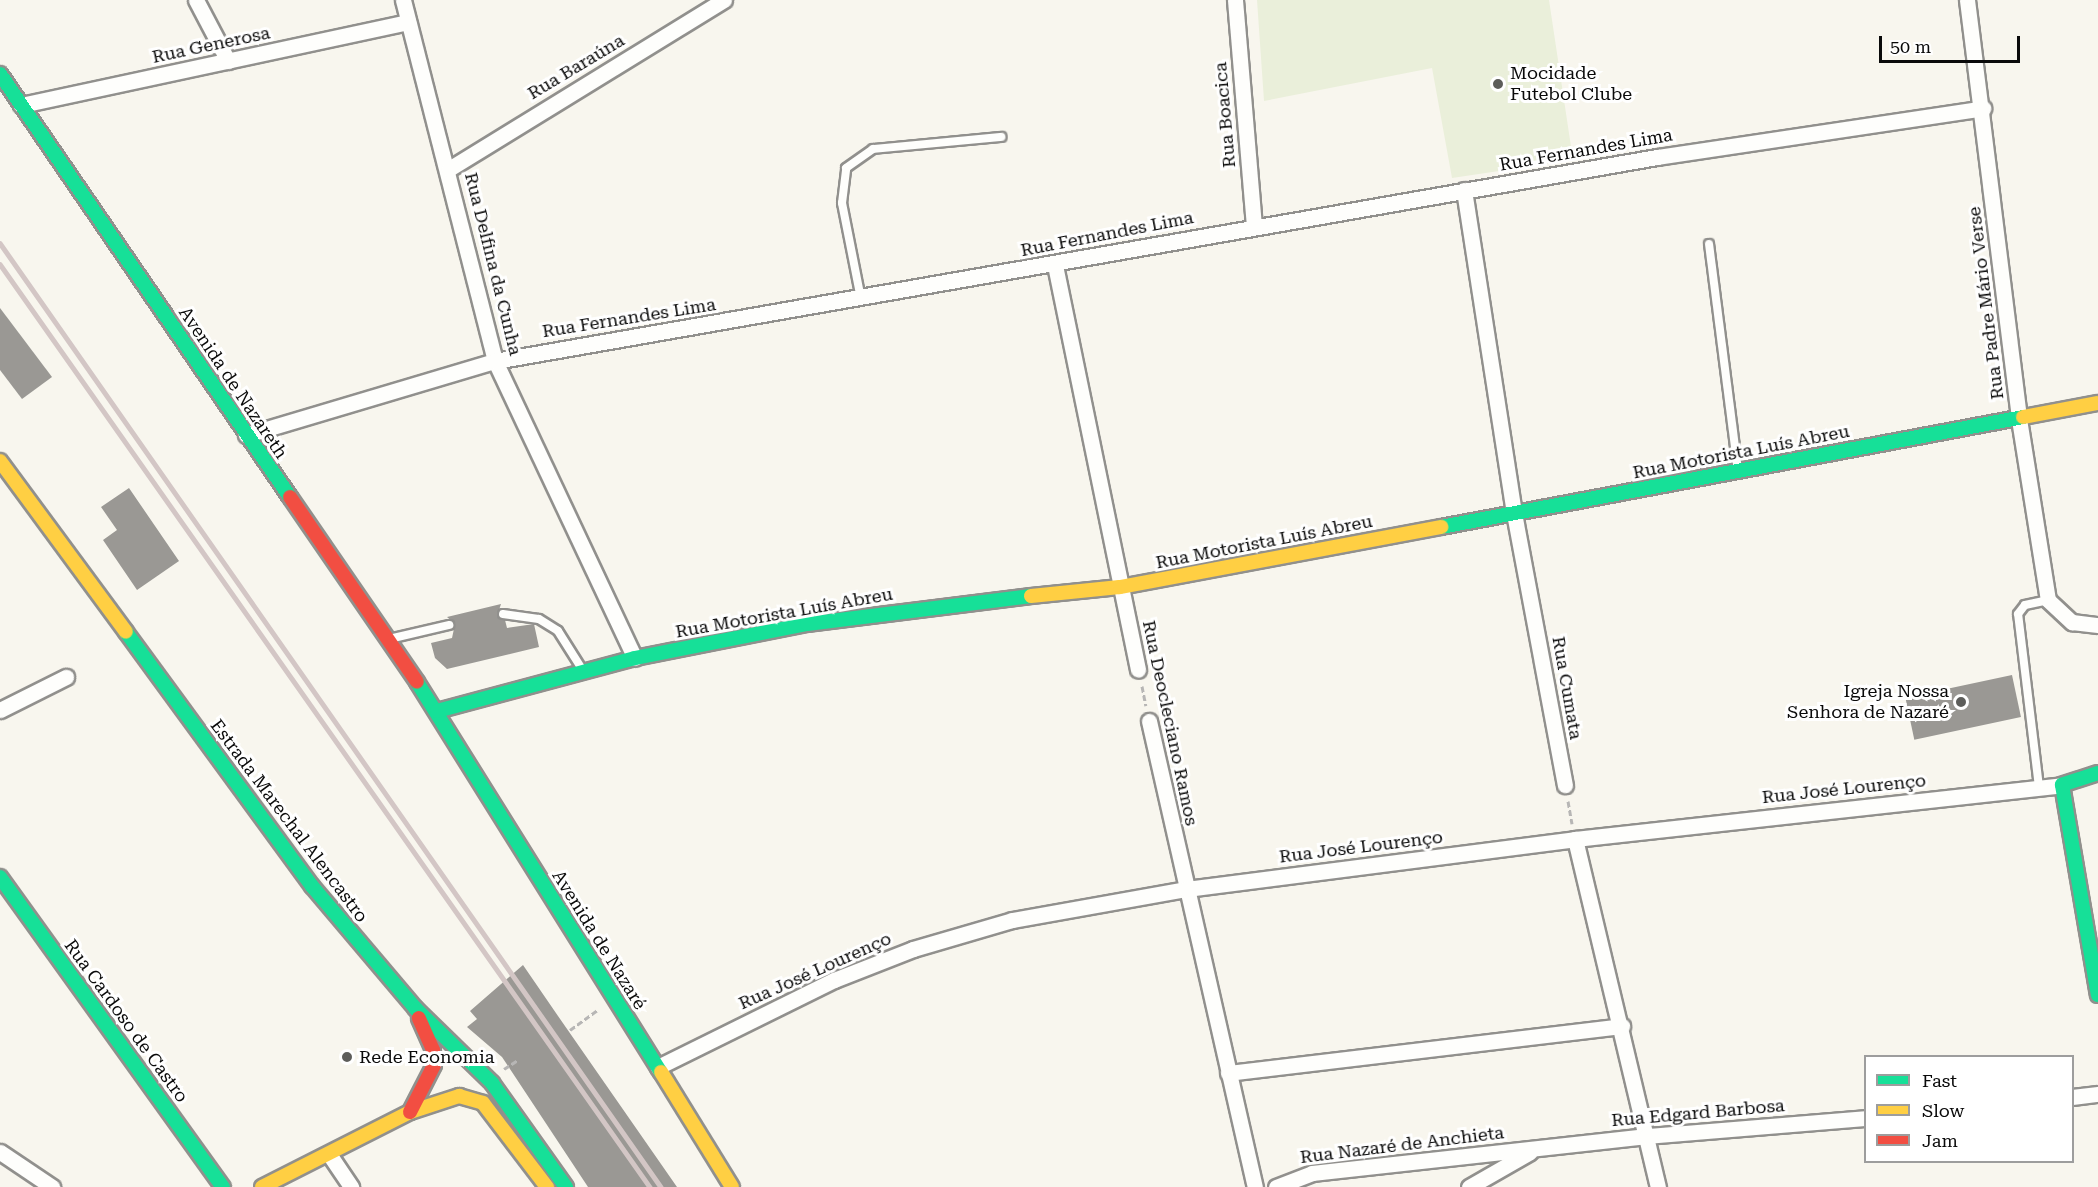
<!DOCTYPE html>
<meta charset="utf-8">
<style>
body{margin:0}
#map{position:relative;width:2098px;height:1187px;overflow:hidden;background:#f8f6ee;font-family:"Roboto Serif",serif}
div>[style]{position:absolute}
.pitch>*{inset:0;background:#eaefda}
.building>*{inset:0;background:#9a9894;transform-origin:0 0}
.path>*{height:3px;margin-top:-1.5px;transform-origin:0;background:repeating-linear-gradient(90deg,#b7b6b5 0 6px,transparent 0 9px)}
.roads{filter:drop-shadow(2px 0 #91908d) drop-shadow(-2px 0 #91908d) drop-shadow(0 2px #91908d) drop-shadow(0 -2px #91908d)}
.lane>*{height:8px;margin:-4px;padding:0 4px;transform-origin:4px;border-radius:4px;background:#fefefc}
.street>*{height:15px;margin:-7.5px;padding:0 7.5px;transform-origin:7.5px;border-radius:7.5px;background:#fefefc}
.fast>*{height:14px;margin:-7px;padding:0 7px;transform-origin:7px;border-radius:7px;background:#16e098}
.slow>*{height:14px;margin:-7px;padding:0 7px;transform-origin:7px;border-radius:7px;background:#ffcf43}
.jam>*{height:14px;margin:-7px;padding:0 7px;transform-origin:7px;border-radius:7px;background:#f24e42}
.rail>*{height:4.5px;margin:-2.25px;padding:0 2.25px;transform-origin:2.25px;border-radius:2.25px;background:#d3c6c5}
.dots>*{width:16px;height:16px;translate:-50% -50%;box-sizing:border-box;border:3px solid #fff;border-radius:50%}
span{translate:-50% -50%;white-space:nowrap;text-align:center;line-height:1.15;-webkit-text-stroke:6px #fff;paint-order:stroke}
.street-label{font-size:18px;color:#0a0a0a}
.poi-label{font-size:18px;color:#0a0a0a}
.left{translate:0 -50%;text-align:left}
.right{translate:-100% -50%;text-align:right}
.legend{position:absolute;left:1864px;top:1055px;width:210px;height:108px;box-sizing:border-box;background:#fff;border:2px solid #9d9d9d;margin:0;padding:8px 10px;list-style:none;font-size:18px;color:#0a0a0a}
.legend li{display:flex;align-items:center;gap:12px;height:30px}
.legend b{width:30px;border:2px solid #9d9d9d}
.scale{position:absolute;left:1879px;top:36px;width:141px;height:27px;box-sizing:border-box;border:3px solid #0a0a0a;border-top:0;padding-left:8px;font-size:18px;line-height:21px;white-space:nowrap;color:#0a0a0a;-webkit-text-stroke:4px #fff;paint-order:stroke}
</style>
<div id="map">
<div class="pitch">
<i style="clip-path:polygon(1257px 0,1549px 0,1573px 160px,1452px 178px,1432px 68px,1264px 101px)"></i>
</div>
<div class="building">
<i style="clip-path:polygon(0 308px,52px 377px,22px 399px,0 370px)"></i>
<i style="clip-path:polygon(129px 488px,179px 561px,137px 590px,103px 540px,117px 530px,101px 507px)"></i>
<i style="clip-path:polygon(501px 604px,497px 616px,505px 620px,507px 628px,534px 624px,539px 647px,447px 669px,435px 658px,431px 643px,452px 638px,455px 624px,447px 617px)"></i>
<i style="left:2012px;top:675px;width:43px;height:109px;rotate:78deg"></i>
<i style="clip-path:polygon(523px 965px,558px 1016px,677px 1187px,588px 1187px,502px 1057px,467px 1027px,477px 1019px,470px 1011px)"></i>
</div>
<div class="path">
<i style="left:1142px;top:686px;width:20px;rotate:79deg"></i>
<i style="left:1568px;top:801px;width:23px;rotate:80deg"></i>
<i style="left:570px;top:1030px;width:34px;rotate:-36deg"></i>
<i style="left:504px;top:1069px;width:17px;rotate:-33deg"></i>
</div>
<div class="roads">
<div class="lane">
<i style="left:1709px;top:244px;width:227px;rotate:82.7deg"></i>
<i style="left:861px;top:299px;width:98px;rotate:-101.2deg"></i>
<i style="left:842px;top:203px;width:35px;rotate:-83deg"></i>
<i style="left:846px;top:168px;width:33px;rotate:-35deg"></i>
<i style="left:873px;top:149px;width:129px;rotate:-5.4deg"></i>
<i style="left:503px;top:614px;width:36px;rotate:8deg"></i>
<i style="left:539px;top:619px;width:22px;rotate:32deg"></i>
<i style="left:558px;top:631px;width:45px;rotate:57.7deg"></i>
<i style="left:389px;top:639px;width:62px;rotate:-13.1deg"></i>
<i style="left:2039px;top:787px;width:174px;rotate:-96.9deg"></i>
<i style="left:2018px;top:614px;width:11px;rotate:-52deg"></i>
<i style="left:2025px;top:605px;width:24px;rotate:-12deg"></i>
</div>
<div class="street">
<i style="left:196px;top:0;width:69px;rotate:62.3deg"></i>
<i style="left:403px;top:0;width:373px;rotate:75.7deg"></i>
<i style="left:495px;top:361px;width:328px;rotate:64.8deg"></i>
<i style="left:1235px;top:0;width:227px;rotate:85.2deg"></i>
<i style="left:1967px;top:0;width:422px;rotate:82.9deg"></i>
<i style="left:2019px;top:419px;width:183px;rotate:80.9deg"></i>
<i style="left:2048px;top:600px;width:33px;rotate:43deg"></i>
<i style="left:2072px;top:622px;width:26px;rotate:7deg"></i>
<i style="left:21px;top:105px;width:396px;rotate:-12.1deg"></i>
<i style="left:449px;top:169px;width:323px;rotate:-31.6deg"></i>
<i style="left:1464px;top:190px;width:327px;rotate:81.2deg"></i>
<i style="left:1514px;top:513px;width:277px;rotate:79.4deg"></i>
<i style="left:1055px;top:265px;width:413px;rotate:78.4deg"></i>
<i style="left:246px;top:435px;width:260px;rotate:-16.6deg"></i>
<i style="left:495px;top:361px;width:1180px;rotate:-9.96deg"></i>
<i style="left:1657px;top:157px;width:330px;rotate:-8.5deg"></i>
<i style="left:0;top:710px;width:74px;rotate:-26.6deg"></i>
<i style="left:1149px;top:721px;width:478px;rotate:77.2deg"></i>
<i style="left:1575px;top:839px;width:358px;rotate:76.6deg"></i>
<i style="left:658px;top:1067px;width:196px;rotate:-26.3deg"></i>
<i style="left:834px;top:980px;width:85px;rotate:-21.4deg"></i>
<i style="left:913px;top:949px;width:103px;rotate:-16.3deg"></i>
<i style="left:1012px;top:920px;width:177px;rotate:-10.1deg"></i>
<i style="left:1186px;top:889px;width:392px;rotate:-7.3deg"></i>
<i style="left:1575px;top:839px;width:490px;rotate:-6.3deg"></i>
<i style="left:1228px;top:1073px;width:397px;rotate:-6.8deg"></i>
<i style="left:2072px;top:1097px;width:26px;rotate:-7deg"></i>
<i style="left:0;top:1152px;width:63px;rotate:33.9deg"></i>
<i style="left:329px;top:1154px;width:40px;rotate:56deg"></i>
<i style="left:1276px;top:1187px;width:39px;rotate:-21deg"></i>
<i style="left:1312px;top:1173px;width:337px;rotate:-6.3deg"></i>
<i style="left:1647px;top:1136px;width:220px;rotate:-4.7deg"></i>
<i style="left:1469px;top:1187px;width:70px;rotate:-29.8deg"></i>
</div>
<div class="fast">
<i style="left:0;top:74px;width:513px;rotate:55.57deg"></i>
<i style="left:1441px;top:527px;width:592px;rotate:-10.7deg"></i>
<i style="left:126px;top:632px;width:315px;rotate:53.8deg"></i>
<i style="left:312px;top:886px;width:161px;rotate:49.8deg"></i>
<i style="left:416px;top:1009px;width:106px;rotate:44.2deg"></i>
<i style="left:492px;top:1083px;width:128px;rotate:54.6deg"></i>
<i style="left:417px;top:682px;width:460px;rotate:58deg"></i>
<i style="left:437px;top:711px;width:205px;rotate:-15deg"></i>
<i style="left:635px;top:658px;width:175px;rotate:-11.2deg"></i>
<i style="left:807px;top:624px;width:226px;rotate:-7.1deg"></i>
<i style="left:2098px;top:773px;width:38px;rotate:162deg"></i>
<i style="left:2062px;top:785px;width:213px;rotate:80.3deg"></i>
<i style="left:0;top:877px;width:382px;rotate:54.3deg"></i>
</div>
<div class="slow">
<i style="left:2023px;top:417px;width:76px;rotate:-10.6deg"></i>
<i style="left:0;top:461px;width:212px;rotate:53.6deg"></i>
<i style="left:1031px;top:596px;width:89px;rotate:-5.8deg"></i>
<i style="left:1120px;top:587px;width:327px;rotate:-10.6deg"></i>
<i style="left:661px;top:1072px;width:135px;rotate:58.3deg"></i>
<i style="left:262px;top:1187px;width:166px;rotate:-26.9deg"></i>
<i style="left:410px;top:1112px;width:52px;rotate:-18.1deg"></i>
<i style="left:459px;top:1096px;width:25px;rotate:16deg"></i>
<i style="left:483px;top:1103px;width:106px;rotate:52.7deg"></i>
</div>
<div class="jam">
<i style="left:290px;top:497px;width:224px;rotate:55.5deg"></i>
<i style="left:410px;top:1112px;width:53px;rotate:-62.9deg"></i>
<i style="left:434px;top:1065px;width:15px;rotate:-94deg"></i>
<i style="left:433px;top:1050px;width:35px;rotate:-114deg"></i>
</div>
</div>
<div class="rail">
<i style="left:0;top:243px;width:1152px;rotate:55deg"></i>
<i style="left:0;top:264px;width:1129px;rotate:54.85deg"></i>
</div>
<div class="dots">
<i style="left:1498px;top:84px;background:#5d5d5a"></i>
<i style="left:1961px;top:702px;background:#5d5d5a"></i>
<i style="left:347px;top:1057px;background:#5d5d5a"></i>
</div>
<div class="street-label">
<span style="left:211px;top:45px;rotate:-12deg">Rua Generosa</span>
<span style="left:576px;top:67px;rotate:-31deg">Rua Baraúna</span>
<span style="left:1225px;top:115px;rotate:-95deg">Rua Boacica</span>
<span style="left:1586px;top:150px;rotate:-10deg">Rua Fernandes Lima</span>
<span style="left:1107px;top:234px;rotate:-11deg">Rua Fernandes Lima</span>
<span style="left:493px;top:264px;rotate:76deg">Rua Delfina da Cunha</span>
<span style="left:1986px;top:303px;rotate:-97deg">Rua Padre Mário Verse</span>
<span style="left:629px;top:318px;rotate:-9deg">Rua Fernandes Lima</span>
<span style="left:233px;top:383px;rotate:56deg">Avenida de Nazareth</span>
<span style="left:1741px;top:452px;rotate:-11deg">Rua Motorista Luís Abreu</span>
<span style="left:1264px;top:542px;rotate:-11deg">Rua Motorista Luís Abreu</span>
<span style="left:784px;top:613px;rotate:-10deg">Rua Motorista Luís Abreu</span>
<span style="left:1567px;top:688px;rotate:80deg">Rua Cumata</span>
<span style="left:1170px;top:723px;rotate:78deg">Rua Deocleciano Ramos</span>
<span style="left:1844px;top:789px;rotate:-6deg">Rua José Lourenço</span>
<span style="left:289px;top:821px;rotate:53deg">Estrada Marechal Alencastro</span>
<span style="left:1361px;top:847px;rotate:-7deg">Rua José Lourenço</span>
<span style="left:599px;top:940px;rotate:58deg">Avenida de Nazaré</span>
<span style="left:815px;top:971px;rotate:-24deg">Rua José Lourenço</span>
<span style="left:126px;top:1021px;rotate:54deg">Rua Cardoso de Castro</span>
<span style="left:1698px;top:1113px;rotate:-5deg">Rua Edgard Barbosa</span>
<span style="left:1402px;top:1145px;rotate:-7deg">Rua Nazaré de Anchieta</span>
</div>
<div class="poi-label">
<span class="left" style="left:1510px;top:84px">Mocidade<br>Futebol Clube</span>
<span class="right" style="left:1949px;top:702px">Igreja Nossa<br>Senhora de Nazaré</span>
<span class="left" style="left:359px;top:1057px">Rede Economia</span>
</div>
<ul class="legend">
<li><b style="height:8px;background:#16e098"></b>Fast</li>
<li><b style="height:8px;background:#ffcf43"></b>Slow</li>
<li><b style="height:8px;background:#f24e42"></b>Jam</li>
</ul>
<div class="scale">50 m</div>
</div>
